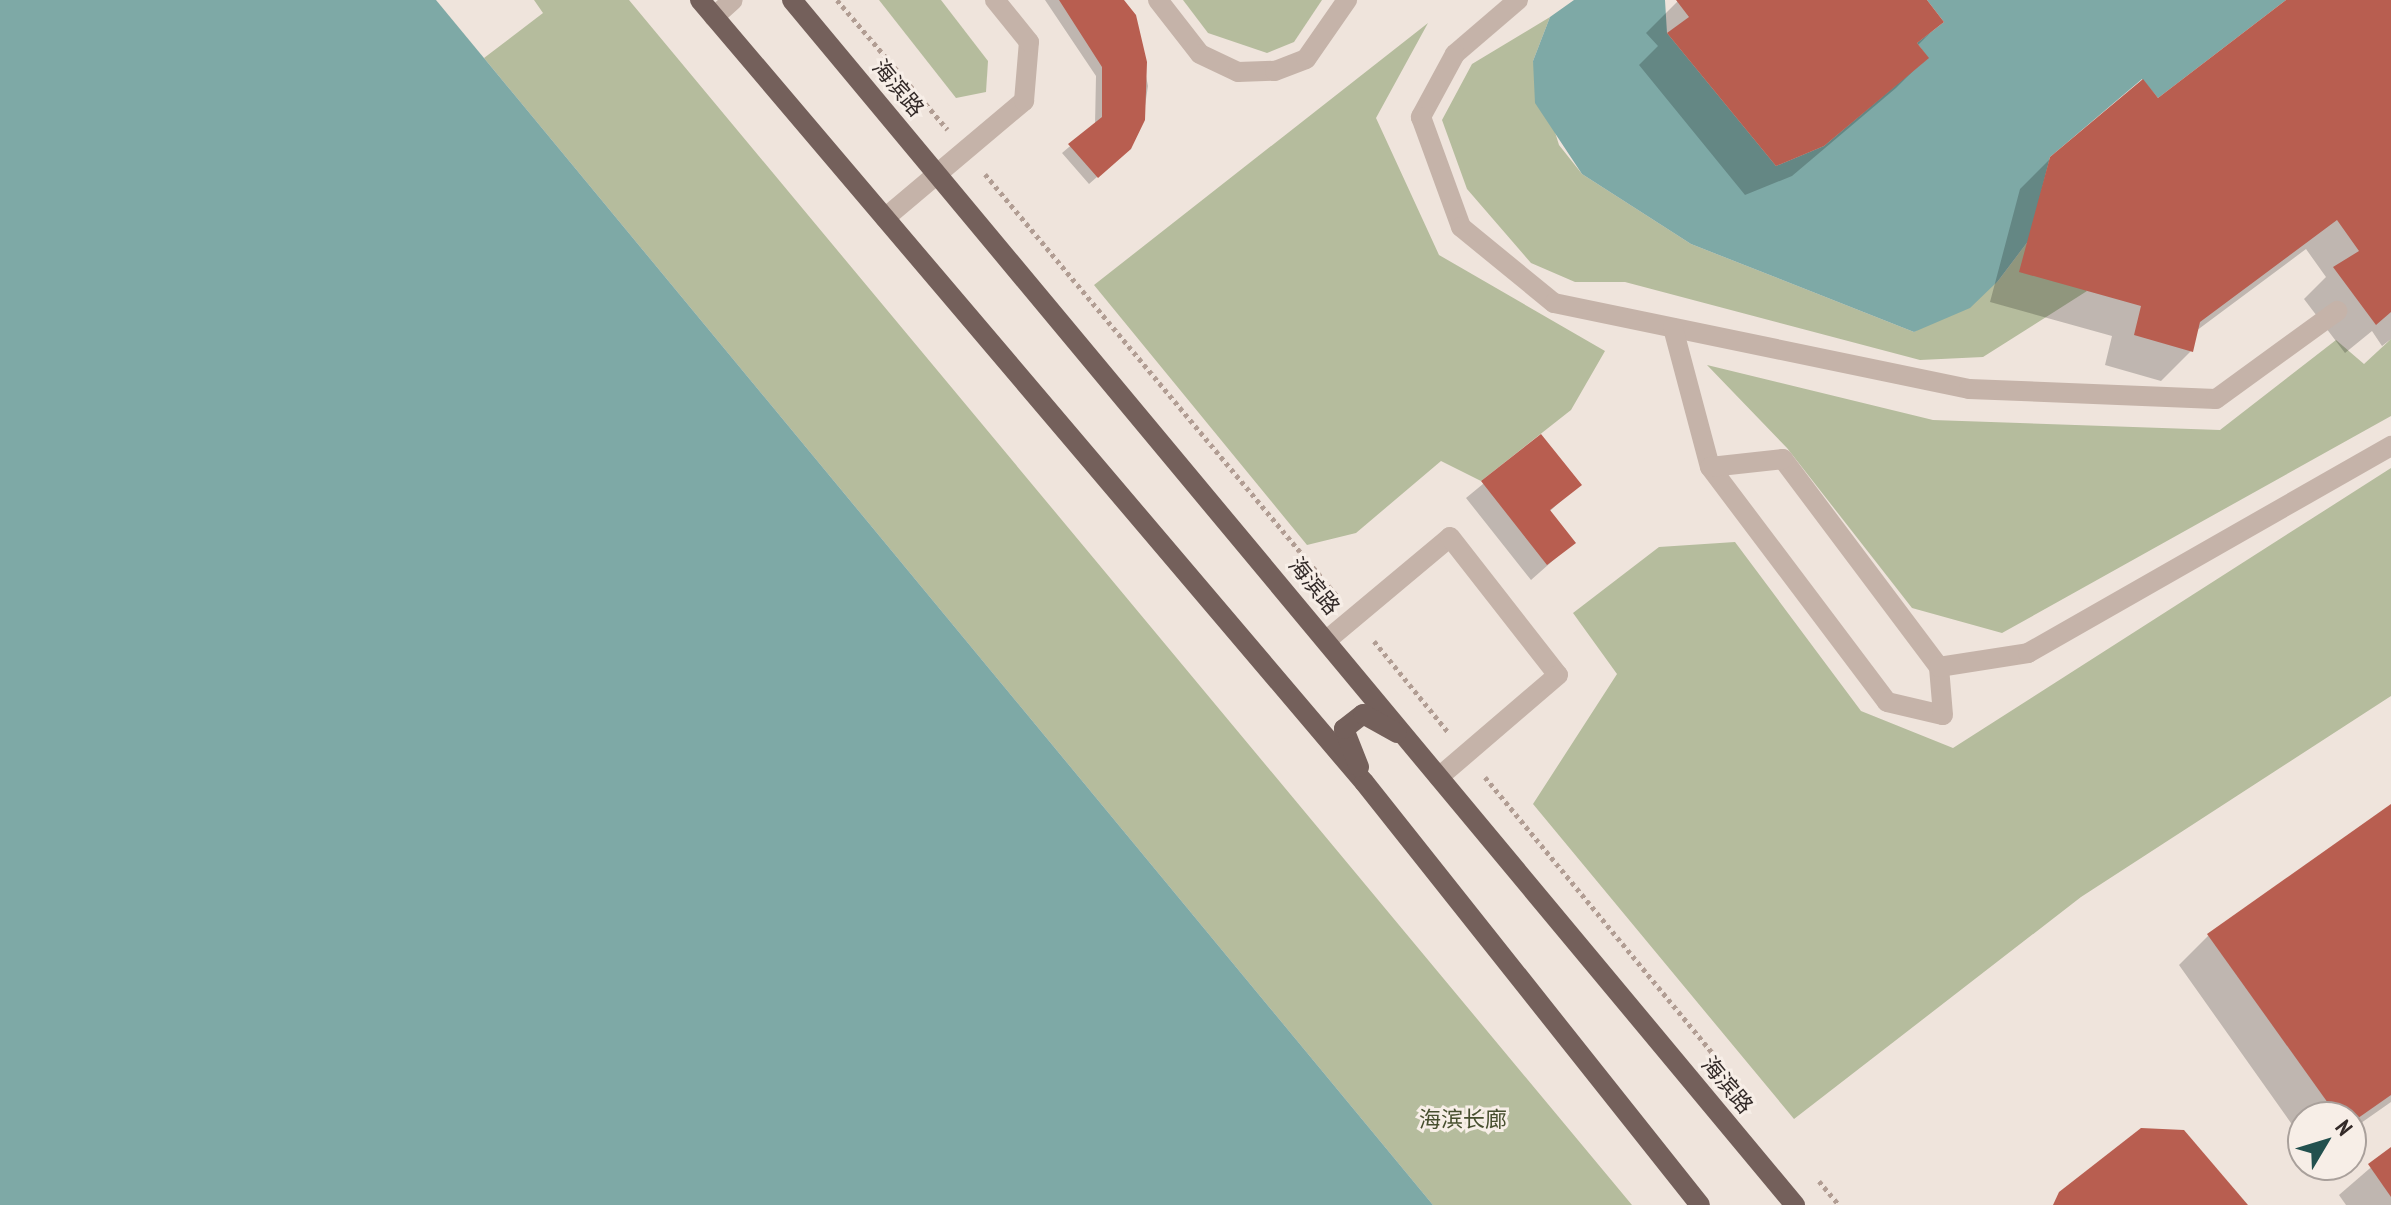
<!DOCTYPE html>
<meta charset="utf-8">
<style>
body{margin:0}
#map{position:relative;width:2391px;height:1205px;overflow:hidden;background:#efe4dc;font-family:"PT Sans Narrow","Noto Sans SC",sans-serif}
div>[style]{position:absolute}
.green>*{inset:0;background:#b5bc9d}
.water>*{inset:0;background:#7ea9a6}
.shadow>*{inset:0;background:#0003}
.building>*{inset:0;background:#b85e50}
.path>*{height:5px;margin-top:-2.5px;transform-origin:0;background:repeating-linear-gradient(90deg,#b19d93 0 4px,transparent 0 8px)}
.minor>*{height:20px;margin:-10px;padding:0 10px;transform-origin:10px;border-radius:10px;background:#c5b3a9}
.major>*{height:20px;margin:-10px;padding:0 10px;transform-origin:10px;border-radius:10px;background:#74605b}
span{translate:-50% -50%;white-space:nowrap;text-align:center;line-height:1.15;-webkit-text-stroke:6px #f7eee7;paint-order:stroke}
.street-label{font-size:22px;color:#332a28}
.park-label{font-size:22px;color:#474f2f}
.north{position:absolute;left:2287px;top:1101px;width:80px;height:80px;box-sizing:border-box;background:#f7eee7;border:2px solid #a9a09b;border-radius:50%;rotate:52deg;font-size:22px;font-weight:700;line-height:32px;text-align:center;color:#332a28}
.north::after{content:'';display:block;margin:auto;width:28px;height:36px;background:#22504e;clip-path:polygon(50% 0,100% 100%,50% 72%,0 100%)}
</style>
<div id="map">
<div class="green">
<i style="clip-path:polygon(534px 0,629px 0,1632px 1205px,1433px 1205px,484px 58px,543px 13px)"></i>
<i style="clip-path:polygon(879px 0,941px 0,988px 61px,986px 92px,956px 98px)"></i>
<i style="clip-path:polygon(1183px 0,1322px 0,1294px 42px,1267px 53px,1208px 33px)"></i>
<i style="clip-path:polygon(1550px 17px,1533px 61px,1559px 145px,1582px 174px,1691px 244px,1914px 332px,1998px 281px,2029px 240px,2087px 291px,1983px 357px,1920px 360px,1625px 282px,1575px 282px,1531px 263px,1467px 189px,1442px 120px,1472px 64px)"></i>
<i style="clip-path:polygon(1428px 23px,1376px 118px,1439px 255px,1605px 351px,1571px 410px,1481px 481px,1441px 461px,1356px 533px,1307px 545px,1094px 285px)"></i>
<i style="clip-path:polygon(2391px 339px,2391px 416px,2002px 633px,1912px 608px,1787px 448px,1707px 365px,1933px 420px,2220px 430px,2336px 340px,2364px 364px)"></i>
<i style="clip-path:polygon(2391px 468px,2391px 696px,2081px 897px,1794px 1119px,1533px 804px,1617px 674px,1573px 613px,1659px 547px,1735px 542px,1861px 711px,1953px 748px)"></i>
</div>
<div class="water">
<i style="clip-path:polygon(0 0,436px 0,1433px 1205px,0 1205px)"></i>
<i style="clip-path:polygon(1574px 0,1665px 0,1667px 33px,1776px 166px,1824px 146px,1928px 58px,1917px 43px,1944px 22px,1927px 0,2286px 0,2158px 98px,2142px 79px,2050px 157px,2029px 240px,1998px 281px,1970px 308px,1914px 332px,1691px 244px,1582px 174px,1535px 103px,1533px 61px,1550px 17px)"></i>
</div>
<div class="shadow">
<i style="clip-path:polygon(1045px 0,1121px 0,1134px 16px,1148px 86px,1143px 119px,1121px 156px,1089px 184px,1062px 153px,1095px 125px,1096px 76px)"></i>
<i style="clip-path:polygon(1679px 0,1925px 0,1941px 22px,1917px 46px,1926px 58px,1896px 88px,1792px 176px,1745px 195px,1639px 65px,1658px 46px,1646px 33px)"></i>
<i style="clip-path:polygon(2289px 0,2391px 0,2391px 339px,2382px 346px,2372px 331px,2345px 353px,2304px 299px,2326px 277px,2306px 249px,2196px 331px,2191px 351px,2161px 381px,2105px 365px,2112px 336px,1990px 302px,2020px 189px,2051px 158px,2157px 101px)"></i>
<i style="clip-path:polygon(1541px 436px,1579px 484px,1549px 512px,1574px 542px,1531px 580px,1466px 498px)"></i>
<i style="clip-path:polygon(2391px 807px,2391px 1102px,2351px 1130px,2351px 1117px,2303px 1117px,2303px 1140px,2179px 965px,2209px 935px)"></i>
<i style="clip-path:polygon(2391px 1150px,2391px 1205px,2346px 1205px,2339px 1195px)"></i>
</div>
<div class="building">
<i style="clip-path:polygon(1059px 0,1124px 0,1136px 15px,1147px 62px,1145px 120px,1131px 149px,1098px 178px,1068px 144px,1102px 117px,1102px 67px)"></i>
<i style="clip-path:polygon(1676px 0,1927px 0,1944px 22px,1917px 43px,1929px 58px,1824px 146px,1776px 166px,1667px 33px,1689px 17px)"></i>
<i style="clip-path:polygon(2286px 0,2391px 0,2391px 312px,2376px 325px,2333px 267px,2359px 251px,2337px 220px,2200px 322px,2193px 352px,2134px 335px,2141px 306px,2019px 272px,2050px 157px,2143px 79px,2158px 98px)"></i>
<i style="clip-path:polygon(1541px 434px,1582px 485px,1550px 510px,1576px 543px,1547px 565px,1481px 481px)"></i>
<i style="clip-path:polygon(2391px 804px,2391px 1095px,2351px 1123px,2338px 1117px,2207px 934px)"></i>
<i style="clip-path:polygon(2141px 1128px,2184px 1130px,2248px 1205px,2053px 1205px,2059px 1192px)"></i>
<i style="clip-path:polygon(2391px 1147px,2391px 1197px,2368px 1164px)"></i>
</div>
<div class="path">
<i style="left:837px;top:0;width:170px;rotate:49.5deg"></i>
<i style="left:985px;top:174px;width:550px;rotate:50.17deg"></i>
<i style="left:1374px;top:641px;width:117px;rotate:50.9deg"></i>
<i style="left:1485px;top:777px;width:386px;rotate:50.5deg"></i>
<i style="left:1819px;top:1181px;width:31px;rotate:50deg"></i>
</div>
<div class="minor">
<i style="left:1158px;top:0;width:68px;rotate:52.1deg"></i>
<i style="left:1200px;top:54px;width:42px;rotate:25.3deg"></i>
<i style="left:1238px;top:72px;width:37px;rotate:-2deg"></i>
<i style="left:1275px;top:71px;width:33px;rotate:-21deg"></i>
<i style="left:1306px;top:59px;width:72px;rotate:-55.2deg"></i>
<i style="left:1518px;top:0;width:83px;rotate:139.4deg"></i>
<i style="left:1455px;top:54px;width:72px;rotate:118.4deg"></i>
<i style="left:1421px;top:117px;width:117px;rotate:70deg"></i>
<i style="left:1461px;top:227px;width:120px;rotate:39.3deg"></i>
<i style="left:1554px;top:303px;width:424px;rotate:11.7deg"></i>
<i style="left:1969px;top:389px;width:247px;rotate:2.3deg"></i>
<i style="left:2216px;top:399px;width:150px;rotate:-36deg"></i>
<i style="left:714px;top:17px;width:25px;rotate:-42deg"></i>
<i style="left:885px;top:218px;width:182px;rotate:-40.1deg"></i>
<i style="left:1024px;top:101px;width:59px;rotate:-85.2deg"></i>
<i style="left:1029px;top:42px;width:54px;rotate:-129deg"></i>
<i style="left:1673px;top:328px;width:144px;rotate:75.1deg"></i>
<i style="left:1710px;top:467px;width:294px;rotate:53deg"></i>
<i style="left:1887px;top:702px;width:57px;rotate:13.1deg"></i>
<i style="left:1943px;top:715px;width:48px;rotate:-94.8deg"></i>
<i style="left:1939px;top:667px;width:260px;rotate:-126.9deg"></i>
<i style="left:1783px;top:459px;width:73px;rotate:173.7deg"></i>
<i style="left:1327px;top:640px;width:160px;rotate:-39.9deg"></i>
<i style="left:1450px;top:537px;width:175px;rotate:52deg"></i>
<i style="left:1558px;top:675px;width:157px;rotate:139.4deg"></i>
<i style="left:1939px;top:667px;width:90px;rotate:-8.9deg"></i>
<i style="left:2028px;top:653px;width:418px;rotate:-29.7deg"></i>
</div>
<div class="major">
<i style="left:700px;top:0;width:1026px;rotate:49.67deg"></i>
<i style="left:1364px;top:782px;width:540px;rotate:51.54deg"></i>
<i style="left:792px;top:0;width:1568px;rotate:50.23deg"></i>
<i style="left:1359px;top:767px;width:41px;rotate:-111.5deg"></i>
<i style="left:1344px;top:729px;width:24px;rotate:-38deg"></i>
<i style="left:1363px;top:714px;width:39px;rotate:29deg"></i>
</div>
<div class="street-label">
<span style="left:898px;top:88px;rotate:50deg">海滨路</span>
<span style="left:1314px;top:586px;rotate:51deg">海滨路</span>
<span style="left:1727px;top:1085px;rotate:50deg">海滨路</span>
</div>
<div class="park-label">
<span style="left:1463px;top:1120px">海滨长廊</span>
</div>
<div class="north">N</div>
</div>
